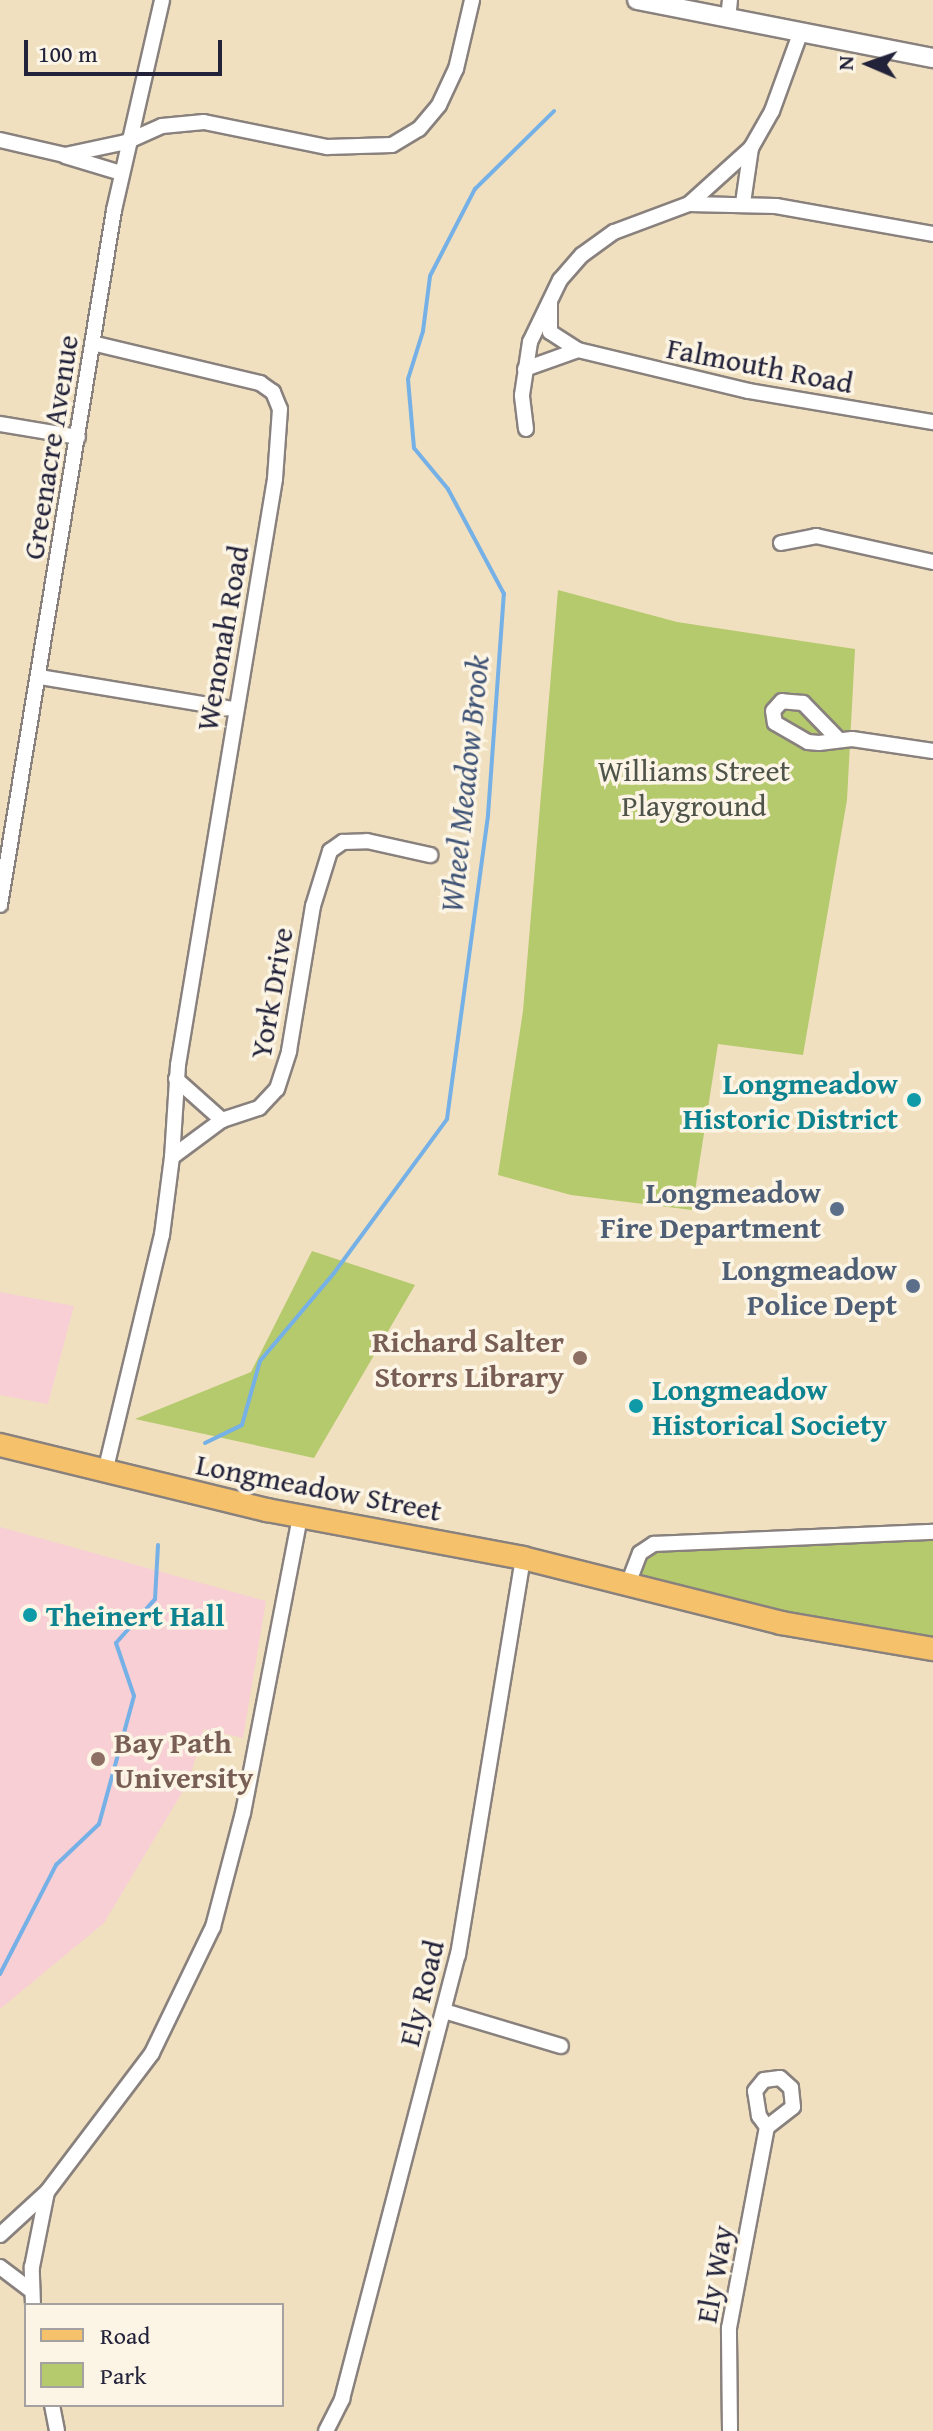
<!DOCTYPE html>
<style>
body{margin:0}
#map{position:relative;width:933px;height:2431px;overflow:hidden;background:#f0e0bf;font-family:"Gentium Book Plus",serif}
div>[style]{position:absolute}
.built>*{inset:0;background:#f7cfd5}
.green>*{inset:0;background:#b5c96d}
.stream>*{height:4px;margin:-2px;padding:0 2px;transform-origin:2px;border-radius:2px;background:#75b0e6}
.roads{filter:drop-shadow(2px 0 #89817d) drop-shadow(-2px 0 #89817d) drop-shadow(0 2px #89817d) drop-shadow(0 -2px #89817d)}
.minor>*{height:14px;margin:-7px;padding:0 7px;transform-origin:7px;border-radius:7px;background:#fff}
.tertiary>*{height:18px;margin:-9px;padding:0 9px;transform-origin:9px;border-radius:9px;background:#fff}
.primary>*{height:22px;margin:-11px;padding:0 11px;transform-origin:11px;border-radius:11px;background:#f5c16b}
.dots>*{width:22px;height:22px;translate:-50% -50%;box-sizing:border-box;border:4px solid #fcf5e5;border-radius:50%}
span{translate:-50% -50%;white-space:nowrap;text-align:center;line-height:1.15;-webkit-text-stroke:7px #fcf5e5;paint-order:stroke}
.street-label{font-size:30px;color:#22223b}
.park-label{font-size:30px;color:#4e544a}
.culture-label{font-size:30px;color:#0d838f;font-weight:700}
.right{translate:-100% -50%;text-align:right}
.left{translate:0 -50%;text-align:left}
.service-label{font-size:30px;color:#4e5e75;font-weight:700}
.education-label{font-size:30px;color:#785e54;font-weight:700}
.water-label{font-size:32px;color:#3f5477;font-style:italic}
.legend{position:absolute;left:24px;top:2303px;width:260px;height:104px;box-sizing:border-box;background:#fcf5e5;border:2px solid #a5a1a1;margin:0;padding:10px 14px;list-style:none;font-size:24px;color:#22223b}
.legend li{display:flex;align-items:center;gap:16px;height:40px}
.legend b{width:40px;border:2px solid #a5a1a1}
.north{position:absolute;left:829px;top:24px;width:80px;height:80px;-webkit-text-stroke:6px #fcf5e5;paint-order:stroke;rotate:272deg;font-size:22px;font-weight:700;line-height:32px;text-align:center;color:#22223b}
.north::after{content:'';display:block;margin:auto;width:28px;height:36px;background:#22223b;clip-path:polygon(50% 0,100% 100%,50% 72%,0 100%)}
.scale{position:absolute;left:24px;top:40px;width:198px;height:36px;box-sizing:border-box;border:4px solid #22223b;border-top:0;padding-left:10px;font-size:24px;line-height:28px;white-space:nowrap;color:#22223b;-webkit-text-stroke:6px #fcf5e5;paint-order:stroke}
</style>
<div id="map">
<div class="built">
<i style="clip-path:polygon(0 1292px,74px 1306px,48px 1404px,0 1395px)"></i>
<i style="clip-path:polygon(0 1527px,266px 1601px,243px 1738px,204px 1729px,189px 1781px,104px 1923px,0 2009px)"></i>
</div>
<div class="green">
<i style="clip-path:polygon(558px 590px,677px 622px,855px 649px,847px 800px,803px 1055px,718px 1044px,692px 1210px,571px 1195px,498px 1175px,523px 1011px)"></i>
<i style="clip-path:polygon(312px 1251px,415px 1285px,314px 1458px,135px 1419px,251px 1372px)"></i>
<i style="clip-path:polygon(933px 1532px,933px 1649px,628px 1584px,646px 1547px)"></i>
</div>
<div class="stream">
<i style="left:205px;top:1443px;width:41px;rotate:-25.9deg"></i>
<i style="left:242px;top:1425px;width:66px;rotate:-74.3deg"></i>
<i style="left:260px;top:1361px;width:115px;rotate:-49.9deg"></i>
<i style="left:334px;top:1273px;width:191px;rotate:-53.7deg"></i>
<i style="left:447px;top:1119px;width:307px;rotate:-82.3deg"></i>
<i style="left:488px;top:815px;width:222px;rotate:-85.9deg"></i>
<i style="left:504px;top:594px;width:119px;rotate:-118.1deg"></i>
<i style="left:448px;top:489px;width:53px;rotate:-129.7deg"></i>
<i style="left:414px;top:448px;width:69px;rotate:-95deg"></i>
<i style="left:408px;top:379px;width:50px;rotate:-72.6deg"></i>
<i style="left:423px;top:331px;width:55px;rotate:-82.7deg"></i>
<i style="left:430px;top:276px;width:98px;rotate:-62.7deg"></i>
<i style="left:475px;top:189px;width:111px;rotate:-44.6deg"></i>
<i style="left:0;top:1974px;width:123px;rotate:-62.8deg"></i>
<i style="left:56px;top:1865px;width:59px;rotate:-43.6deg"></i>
<i style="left:99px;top:1824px;width:133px;rotate:-74.7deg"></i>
<i style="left:134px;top:1696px;width:56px;rotate:-108.8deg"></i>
<i style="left:116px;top:1643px;width:59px;rotate:-48.4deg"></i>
<i style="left:155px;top:1599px;width:54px;rotate:-86.8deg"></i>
</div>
<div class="roads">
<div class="minor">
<i style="left:728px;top:19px;width:19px;rotate:-84deg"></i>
<i style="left:0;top:140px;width:67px;rotate:13deg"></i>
<i style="left:65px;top:155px;width:62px;rotate:-12deg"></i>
<i style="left:126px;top:142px;width:39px;rotate:-24deg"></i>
<i style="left:162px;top:126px;width:42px;rotate:-5.4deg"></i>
<i style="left:204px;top:122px;width:126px;rotate:11.5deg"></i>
<i style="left:327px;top:147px;width:65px;rotate:-1.8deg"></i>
<i style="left:392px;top:145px;width:31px;rotate:-31deg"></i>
<i style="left:419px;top:129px;width:31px;rotate:-50deg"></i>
<i style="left:439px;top:105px;width:40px;rotate:-65deg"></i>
<i style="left:456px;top:69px;width:71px;rotate:-76.9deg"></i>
<i style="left:65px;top:156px;width:59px;rotate:16.9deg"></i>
<i style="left:743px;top:203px;width:56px;rotate:-81.7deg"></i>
<i style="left:689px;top:204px;width:87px;rotate:1.3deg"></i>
<i style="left:776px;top:206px;width:159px;rotate:10.1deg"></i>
<i style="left:550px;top:303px;width:29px;rotate:90deg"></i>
<i style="left:550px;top:332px;width:33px;rotate:33deg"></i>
<i style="left:92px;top:343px;width:173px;rotate:13.4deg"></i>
<i style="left:260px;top:383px;width:16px;rotate:35deg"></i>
<i style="left:273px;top:392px;width:18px;rotate:68deg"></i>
<i style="left:280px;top:409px;width:70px;rotate:94.1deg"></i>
<i style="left:275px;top:479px;width:594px;rotate:99.4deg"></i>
<i style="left:178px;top:1065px;width:92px;rotate:93.7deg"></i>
<i style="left:525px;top:369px;width:56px;rotate:-19.7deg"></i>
<i style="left:578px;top:350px;width:176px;rotate:13.5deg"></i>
<i style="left:749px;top:391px;width:187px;rotate:9.6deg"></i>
<i style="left:0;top:424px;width:79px;rotate:9.5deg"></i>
<i style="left:526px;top:429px;width:34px;rotate:-97deg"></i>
<i style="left:522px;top:395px;width:54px;rotate:-81.4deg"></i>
<i style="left:530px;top:342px;width:69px;rotate:-64.2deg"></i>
<i style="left:560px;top:280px;width:33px;rotate:-49deg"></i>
<i style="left:582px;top:255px;width:39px;rotate:-36deg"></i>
<i style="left:614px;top:232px;width:80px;rotate:-20.5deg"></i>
<i style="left:689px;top:204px;width:84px;rotate:-42.1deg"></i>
<i style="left:751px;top:148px;width:43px;rotate:-60.4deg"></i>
<i style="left:772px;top:111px;width:82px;rotate:-70deg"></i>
<i style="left:781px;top:543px;width:36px;rotate:-11deg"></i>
<i style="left:816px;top:536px;width:120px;rotate:12.5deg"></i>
<i style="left:40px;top:677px;width:197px;rotate:9.4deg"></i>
<i style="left:839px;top:740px;width:52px;rotate:-134.2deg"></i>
<i style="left:803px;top:703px;width:21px;rotate:-175deg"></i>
<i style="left:782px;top:701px;width:13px;rotate:132deg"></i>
<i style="left:773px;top:711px;width:12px;rotate:81deg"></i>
<i style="left:775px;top:723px;width:38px;rotate:30deg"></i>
<i style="left:808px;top:742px;width:11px;rotate:5deg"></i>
<i style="left:819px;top:743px;width:33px;rotate:-7deg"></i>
<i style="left:852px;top:739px;width:82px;rotate:8.4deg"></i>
<i style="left:0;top:905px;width:704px;rotate:-80.68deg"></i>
<i style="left:114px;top:210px;width:215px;rotate:-77.1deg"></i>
<i style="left:176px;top:1079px;width:62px;rotate:41.7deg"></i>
<i style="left:105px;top:1472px;width:244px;rotate:-76.5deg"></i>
<i style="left:162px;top:1235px;width:79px;rotate:-82.7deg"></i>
<i style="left:172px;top:1157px;width:62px;rotate:-36.5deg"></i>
<i style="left:222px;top:1120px;width:39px;rotate:-18deg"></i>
<i style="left:259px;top:1108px;width:26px;rotate:-47deg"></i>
<i style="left:277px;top:1089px;width:40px;rotate:-72deg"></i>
<i style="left:289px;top:1051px;width:147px;rotate:-80.6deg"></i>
<i style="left:313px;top:906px;width:58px;rotate:-72.8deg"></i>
<i style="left:330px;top:851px;width:16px;rotate:-35deg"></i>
<i style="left:343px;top:842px;width:24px;rotate:-2deg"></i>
<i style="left:367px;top:841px;width:65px;rotate:12.5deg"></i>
<i style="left:628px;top:1584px;width:33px;rotate:-69deg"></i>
<i style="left:640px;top:1553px;width:17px;rotate:-33deg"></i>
<i style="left:654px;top:1544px;width:279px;rotate:-2.5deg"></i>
<i style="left:444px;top:2011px;width:122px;rotate:16.7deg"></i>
<i style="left:0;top:2235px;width:64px;rotate:-42.5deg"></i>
<i style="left:47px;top:2192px;width:174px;rotate:-52.9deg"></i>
<i style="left:152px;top:2053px;width:140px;rotate:-64.2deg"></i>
<i style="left:213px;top:1927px;width:118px;rotate:-75.3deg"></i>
<i style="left:243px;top:1813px;width:301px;rotate:-79.1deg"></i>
<i style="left:0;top:2267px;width:40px;rotate:37deg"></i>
<i style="left:33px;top:2305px;width:38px;rotate:-92deg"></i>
<i style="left:32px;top:2267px;width:76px;rotate:-78.7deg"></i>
<i style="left:52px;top:2405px;width:26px;rotate:79deg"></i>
<i style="left:326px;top:2431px;width:36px;rotate:-63deg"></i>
<i style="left:342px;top:2399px;width:459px;rotate:-75.4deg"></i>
<i style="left:458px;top:1955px;width:402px;rotate:-80.7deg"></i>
<i style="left:730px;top:2431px;width:103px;rotate:-90.6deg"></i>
<i style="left:729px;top:2328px;width:205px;rotate:-79.3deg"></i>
<i style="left:767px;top:2127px;width:14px;rotate:-126deg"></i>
<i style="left:759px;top:2116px;width:25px;rotate:-99deg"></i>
<i style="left:755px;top:2091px;width:14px;rotate:-51deg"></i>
<i style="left:764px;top:2080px;width:16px;rotate:-7deg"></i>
<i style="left:780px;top:2078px;width:15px;rotate:42deg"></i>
<i style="left:791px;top:2088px;width:19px;rotate:84deg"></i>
<i style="left:793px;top:2107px;width:33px;rotate:142deg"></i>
</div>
<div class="tertiary">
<i style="left:637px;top:0;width:302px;rotate:11.1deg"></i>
</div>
<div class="primary">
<i style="left:0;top:1445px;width:275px;rotate:13.7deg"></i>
<i style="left:267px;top:1510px;width:260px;rotate:10.6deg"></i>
<i style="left:523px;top:1558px;width:266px;rotate:14.1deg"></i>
<i style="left:781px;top:1623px;width:154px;rotate:9.7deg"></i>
</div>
</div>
<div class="dots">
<i style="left:914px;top:1100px;background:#0f9aa8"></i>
<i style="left:837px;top:1209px;background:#5c6f8a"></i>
<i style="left:913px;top:1286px;background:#5c6f8a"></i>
<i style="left:580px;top:1358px;background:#8d6e63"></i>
<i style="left:636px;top:1406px;background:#0f9aa8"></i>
<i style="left:30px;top:1615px;background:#0f9aa8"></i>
<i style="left:98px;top:1759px;background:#8d6e63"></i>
</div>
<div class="street-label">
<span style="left:760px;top:365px;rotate:11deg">Falmouth Road</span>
<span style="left:50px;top:447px;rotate:-81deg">Greenacre Avenue</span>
<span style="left:222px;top:638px;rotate:-80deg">Wenonah Road</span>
<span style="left:271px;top:993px;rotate:-80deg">York Drive</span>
<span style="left:319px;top:1487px;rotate:11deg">Longmeadow Street</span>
<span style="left:421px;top:1993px;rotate:-76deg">Ely Road</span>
<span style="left:714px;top:2274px;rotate:-80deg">Ely Way</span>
</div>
<div class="park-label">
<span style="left:694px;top:787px">Williams Street<br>Playground</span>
</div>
<div class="culture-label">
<span class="right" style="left:898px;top:1100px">Longmeadow<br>Historic District</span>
<span class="left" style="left:652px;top:1406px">Longmeadow<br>Historical Society</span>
<span class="left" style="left:46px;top:1615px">Theinert Hall</span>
</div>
<div class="service-label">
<span class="right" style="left:821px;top:1209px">Longmeadow<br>Fire Department</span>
<span class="right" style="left:897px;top:1286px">Longmeadow<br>Police Dept</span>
</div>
<div class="education-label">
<span class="right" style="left:564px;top:1358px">Richard Salter<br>Storrs Library</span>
<span class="left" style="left:114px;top:1759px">Bay Path<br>University</span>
</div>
<div class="water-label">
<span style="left:465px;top:784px;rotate:-84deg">Wheel Meadow Brook</span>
</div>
<ul class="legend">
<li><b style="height:10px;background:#f5c16b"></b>Road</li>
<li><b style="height:22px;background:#b5c96d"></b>Park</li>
</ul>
<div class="north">N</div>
<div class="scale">100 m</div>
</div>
